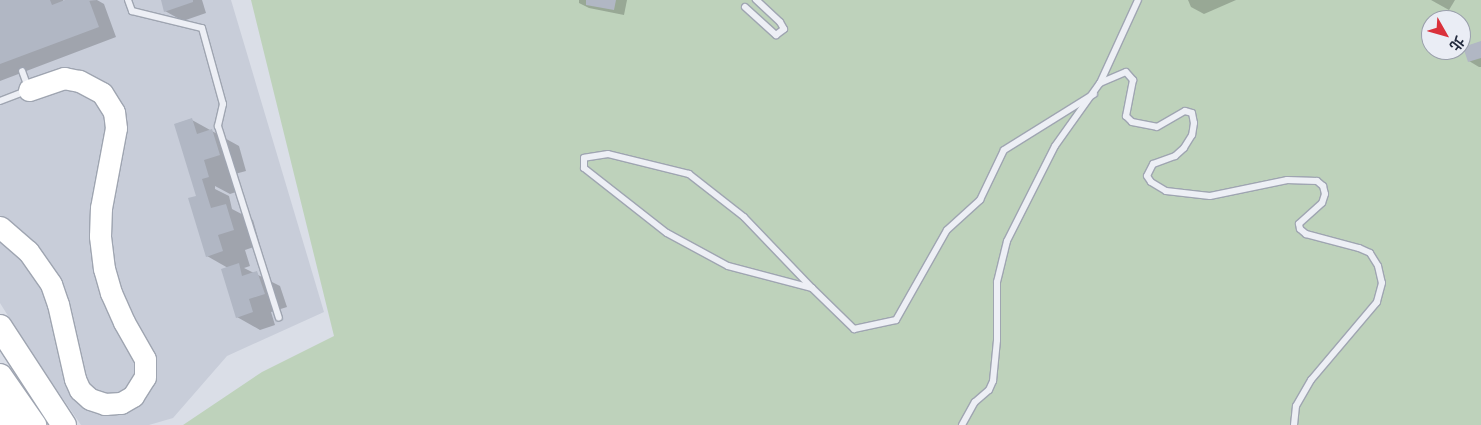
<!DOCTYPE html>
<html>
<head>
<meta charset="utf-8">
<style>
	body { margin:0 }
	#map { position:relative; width:1481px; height:425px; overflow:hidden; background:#dadee7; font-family:"IBM Plex Sans","Noto Sans TC",sans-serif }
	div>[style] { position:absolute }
	.built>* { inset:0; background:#c8cdd9 }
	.green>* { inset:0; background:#bed2bb }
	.shadow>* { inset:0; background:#0003 }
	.building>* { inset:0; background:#b1b7c4 }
	.roads { filter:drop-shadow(1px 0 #9fa5b1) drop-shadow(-1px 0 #9fa5b1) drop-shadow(0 1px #9fa5b1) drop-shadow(0 -1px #9fa5b1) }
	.service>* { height:6px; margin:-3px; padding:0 3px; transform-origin:3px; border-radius:3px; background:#edeff5 }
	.trunk>* { height:21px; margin:-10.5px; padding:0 10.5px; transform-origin:10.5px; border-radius:10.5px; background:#fff }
	.motorway>* { height:24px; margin:-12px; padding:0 12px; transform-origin:12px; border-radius:12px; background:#fff }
	span { translate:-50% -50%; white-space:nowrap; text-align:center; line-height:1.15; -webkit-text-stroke:4.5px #eaedf5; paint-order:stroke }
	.north { position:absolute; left:1421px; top:10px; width:50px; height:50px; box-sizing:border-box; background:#eaedf5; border:1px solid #9a9fac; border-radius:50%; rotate:128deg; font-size:14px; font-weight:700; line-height:20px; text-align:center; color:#232b3e }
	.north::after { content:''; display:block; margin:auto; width:18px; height:22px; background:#da313b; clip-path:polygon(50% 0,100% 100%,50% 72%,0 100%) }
</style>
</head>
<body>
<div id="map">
	<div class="built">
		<i style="clip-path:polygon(0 0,231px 0,324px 312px,227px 356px,173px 418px,149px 425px,81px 425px,28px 348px,0 303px)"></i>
	</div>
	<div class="green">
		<i style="clip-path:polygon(evenodd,251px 0,1481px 0,1481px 425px,183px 425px,262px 372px,334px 336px,251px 0,1431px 20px,1461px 20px,1461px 50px,1431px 50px,1431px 20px)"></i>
	</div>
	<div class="shadow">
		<i style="clip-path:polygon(0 0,63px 0,64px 2px,97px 0,104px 4px,116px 37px,0 81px)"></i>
		<i style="clip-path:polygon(162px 0,202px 0,206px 13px,183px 21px,165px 11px)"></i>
		<i style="clip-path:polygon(579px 0,627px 0,624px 15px,589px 8px,579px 3px)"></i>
		<i style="clip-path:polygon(1188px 0,1236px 0,1204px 14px,1191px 7px)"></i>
		<i style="clip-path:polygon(1431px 0,1455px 0,1449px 10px)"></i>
		<i style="clip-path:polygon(1481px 43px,1481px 67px,1479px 67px,1469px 61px)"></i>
		<i style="clip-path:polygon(192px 120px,239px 146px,246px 171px,231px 175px,236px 192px,230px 194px,215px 186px,215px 189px,229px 196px,232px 209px,253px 220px,260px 245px,245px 250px,250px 266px,244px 268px,280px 286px,287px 307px,271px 312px,275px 325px,260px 330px,237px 317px,228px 268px,207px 256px,198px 197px)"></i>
	</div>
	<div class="building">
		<i style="clip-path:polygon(0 0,50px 0,52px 5px,65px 0,89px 0,99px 27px,0 64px)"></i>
		<i style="clip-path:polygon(161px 0,193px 0,193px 2px,164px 12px)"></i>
		<i style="clip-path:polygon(586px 0,616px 0,614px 10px,586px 5px)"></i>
		<i style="clip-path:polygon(1481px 41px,1481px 58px,1468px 62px,1463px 47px)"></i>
		<i style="clip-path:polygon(192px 118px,197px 134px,212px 129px,220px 155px,204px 160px,209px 177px,202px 179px,211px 208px,226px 204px,234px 230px,218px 235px,223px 251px,206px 257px,188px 198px,196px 196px,174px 124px)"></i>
		<i style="clip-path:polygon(239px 263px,242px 276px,257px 271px,265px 294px,249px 299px,253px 312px,236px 318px,221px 269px)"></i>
	</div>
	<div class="roads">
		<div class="service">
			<i style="left:128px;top:0;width:12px;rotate:70deg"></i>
			<i style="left:132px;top:11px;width:72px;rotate:13.7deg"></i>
			<i style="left:202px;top:28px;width:79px;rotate:74.6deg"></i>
			<i style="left:223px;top:104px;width:23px;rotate:103deg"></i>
			<i style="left:218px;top:126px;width:201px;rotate:72.4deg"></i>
			<i style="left:745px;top:7px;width:42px;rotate:42.1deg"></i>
			<i style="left:776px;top:35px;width:10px;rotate:-37deg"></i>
			<i style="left:784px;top:29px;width:8px;rotate:-120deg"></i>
			<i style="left:780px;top:22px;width:33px;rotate:-137deg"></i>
			<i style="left:1100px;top:83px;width:28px;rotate:-23deg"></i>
			<i style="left:1126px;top:72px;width:11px;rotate:49deg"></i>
			<i style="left:1133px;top:80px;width:37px;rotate:101deg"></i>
			<i style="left:1126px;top:116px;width:8px;rotate:45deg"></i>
			<i style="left:1132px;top:122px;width:25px;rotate:11deg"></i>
			<i style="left:1157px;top:127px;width:32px;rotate:-30deg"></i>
			<i style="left:1185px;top:111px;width:7px;rotate:16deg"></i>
			<i style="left:1192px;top:113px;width:10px;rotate:79deg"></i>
			<i style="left:1194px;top:123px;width:12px;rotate:99deg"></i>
			<i style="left:1192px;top:135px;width:15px;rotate:122deg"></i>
			<i style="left:1184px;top:148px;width:12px;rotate:138deg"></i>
			<i style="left:1175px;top:156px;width:23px;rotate:160deg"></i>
			<i style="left:1153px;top:164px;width:13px;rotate:117deg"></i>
			<i style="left:1147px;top:176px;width:7px;rotate:56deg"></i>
			<i style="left:1151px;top:182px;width:17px;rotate:31deg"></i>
			<i style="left:1166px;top:191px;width:44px;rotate:6.5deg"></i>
			<i style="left:1210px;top:196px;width:79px;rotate:-11.7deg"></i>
			<i style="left:1287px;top:180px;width:30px;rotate:2deg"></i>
			<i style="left:1317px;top:181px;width:8px;rotate:40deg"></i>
			<i style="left:1323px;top:186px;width:8px;rotate:76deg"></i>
			<i style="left:1325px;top:194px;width:9px;rotate:108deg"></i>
			<i style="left:1322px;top:203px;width:31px;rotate:138deg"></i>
			<i style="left:1299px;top:224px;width:5px;rotate:79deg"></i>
			<i style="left:1300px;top:229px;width:8px;rotate:40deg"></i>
			<i style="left:1306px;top:234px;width:55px;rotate:14.8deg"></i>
			<i style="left:1359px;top:248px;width:12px;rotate:24deg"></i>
			<i style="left:1370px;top:253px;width:15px;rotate:58deg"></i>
			<i style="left:1378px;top:266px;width:17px;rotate:77deg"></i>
			<i style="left:1382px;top:283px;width:20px;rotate:105deg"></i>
			<i style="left:1377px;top:302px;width:102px;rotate:130.2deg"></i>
			<i style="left:1311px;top:380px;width:30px;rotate:120deg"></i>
			<i style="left:1296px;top:406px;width:19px;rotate:96deg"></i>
			<i style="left:0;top:101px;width:31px;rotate:-21deg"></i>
			<i style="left:29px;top:90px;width:20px;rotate:-110deg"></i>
			<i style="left:812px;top:288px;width:98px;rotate:-133.8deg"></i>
			<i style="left:744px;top:217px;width:70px;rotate:-142deg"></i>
			<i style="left:689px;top:174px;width:83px;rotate:-166.1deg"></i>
			<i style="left:608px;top:154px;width:24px;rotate:171deg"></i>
			<i style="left:584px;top:158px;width:10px;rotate:90deg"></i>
			<i style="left:584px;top:168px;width:105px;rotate:38.1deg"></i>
			<i style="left:667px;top:233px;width:69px;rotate:28.4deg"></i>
			<i style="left:728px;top:266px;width:87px;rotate:14.7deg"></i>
			<i style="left:812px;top:288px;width:59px;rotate:44.3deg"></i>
			<i style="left:854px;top:329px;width:43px;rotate:-12.1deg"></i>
			<i style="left:896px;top:320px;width:103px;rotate:-60.5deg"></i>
			<i style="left:947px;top:230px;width:45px;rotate:-42.3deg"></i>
			<i style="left:980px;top:200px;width:55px;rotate:-64.4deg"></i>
			<i style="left:1004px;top:150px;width:106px;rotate:-31.9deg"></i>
			<i style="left:962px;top:425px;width:26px;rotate:-61deg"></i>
			<i style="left:975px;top:402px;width:18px;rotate:-41deg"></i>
			<i style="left:989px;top:390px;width:10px;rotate:-66deg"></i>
			<i style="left:993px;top:381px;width:41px;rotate:-84.4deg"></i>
			<i style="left:997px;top:340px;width:58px;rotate:-90deg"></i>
			<i style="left:997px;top:282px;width:42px;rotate:-76.3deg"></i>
			<i style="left:1007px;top:241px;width:106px;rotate:-63.2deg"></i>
			<i style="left:1055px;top:146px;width:77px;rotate:-54.5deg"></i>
			<i style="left:1100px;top:83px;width:91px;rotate:-65.4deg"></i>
		</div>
		<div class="trunk">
			<i style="left:0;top:227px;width:37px;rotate:41deg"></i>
			<i style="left:28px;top:251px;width:40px;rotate:55.1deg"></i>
			<i style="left:51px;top:284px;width:21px;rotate:71deg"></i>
			<i style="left:58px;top:304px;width:77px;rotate:77.2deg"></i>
			<i style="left:75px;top:379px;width:12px;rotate:66deg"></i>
			<i style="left:80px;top:390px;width:13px;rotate:42deg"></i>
			<i style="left:90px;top:399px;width:16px;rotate:18deg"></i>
			<i style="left:105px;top:404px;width:16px;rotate:-4deg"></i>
			<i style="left:121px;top:403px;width:14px;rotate:-30deg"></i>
			<i style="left:133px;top:396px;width:22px;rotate:-58deg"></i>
			<i style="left:145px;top:377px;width:18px;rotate:-90deg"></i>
			<i style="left:145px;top:359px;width:43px;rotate:-119.6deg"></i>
			<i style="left:124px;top:322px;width:32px;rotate:-114deg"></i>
			<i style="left:111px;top:293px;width:25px;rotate:-106deg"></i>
			<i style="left:104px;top:269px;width:33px;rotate:-97deg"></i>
			<i style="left:100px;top:236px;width:28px;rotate:-88deg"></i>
			<i style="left:101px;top:208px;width:81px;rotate:-79.4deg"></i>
			<i style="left:116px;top:128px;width:16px;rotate:-97deg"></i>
			<i style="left:114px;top:112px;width:22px;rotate:-122deg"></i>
			<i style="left:102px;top:93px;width:26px;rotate:-152deg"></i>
			<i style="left:79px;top:81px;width:15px;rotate:-169deg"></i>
			<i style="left:64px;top:78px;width:37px;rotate:161deg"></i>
		</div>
		<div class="motorway">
			<i style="left:0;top:327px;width:117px;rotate:56.9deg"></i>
			<i style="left:0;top:376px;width:60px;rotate:55.2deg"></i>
			<i style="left:0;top:408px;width:21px;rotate:53deg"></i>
		</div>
	</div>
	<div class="north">北</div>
</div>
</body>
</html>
